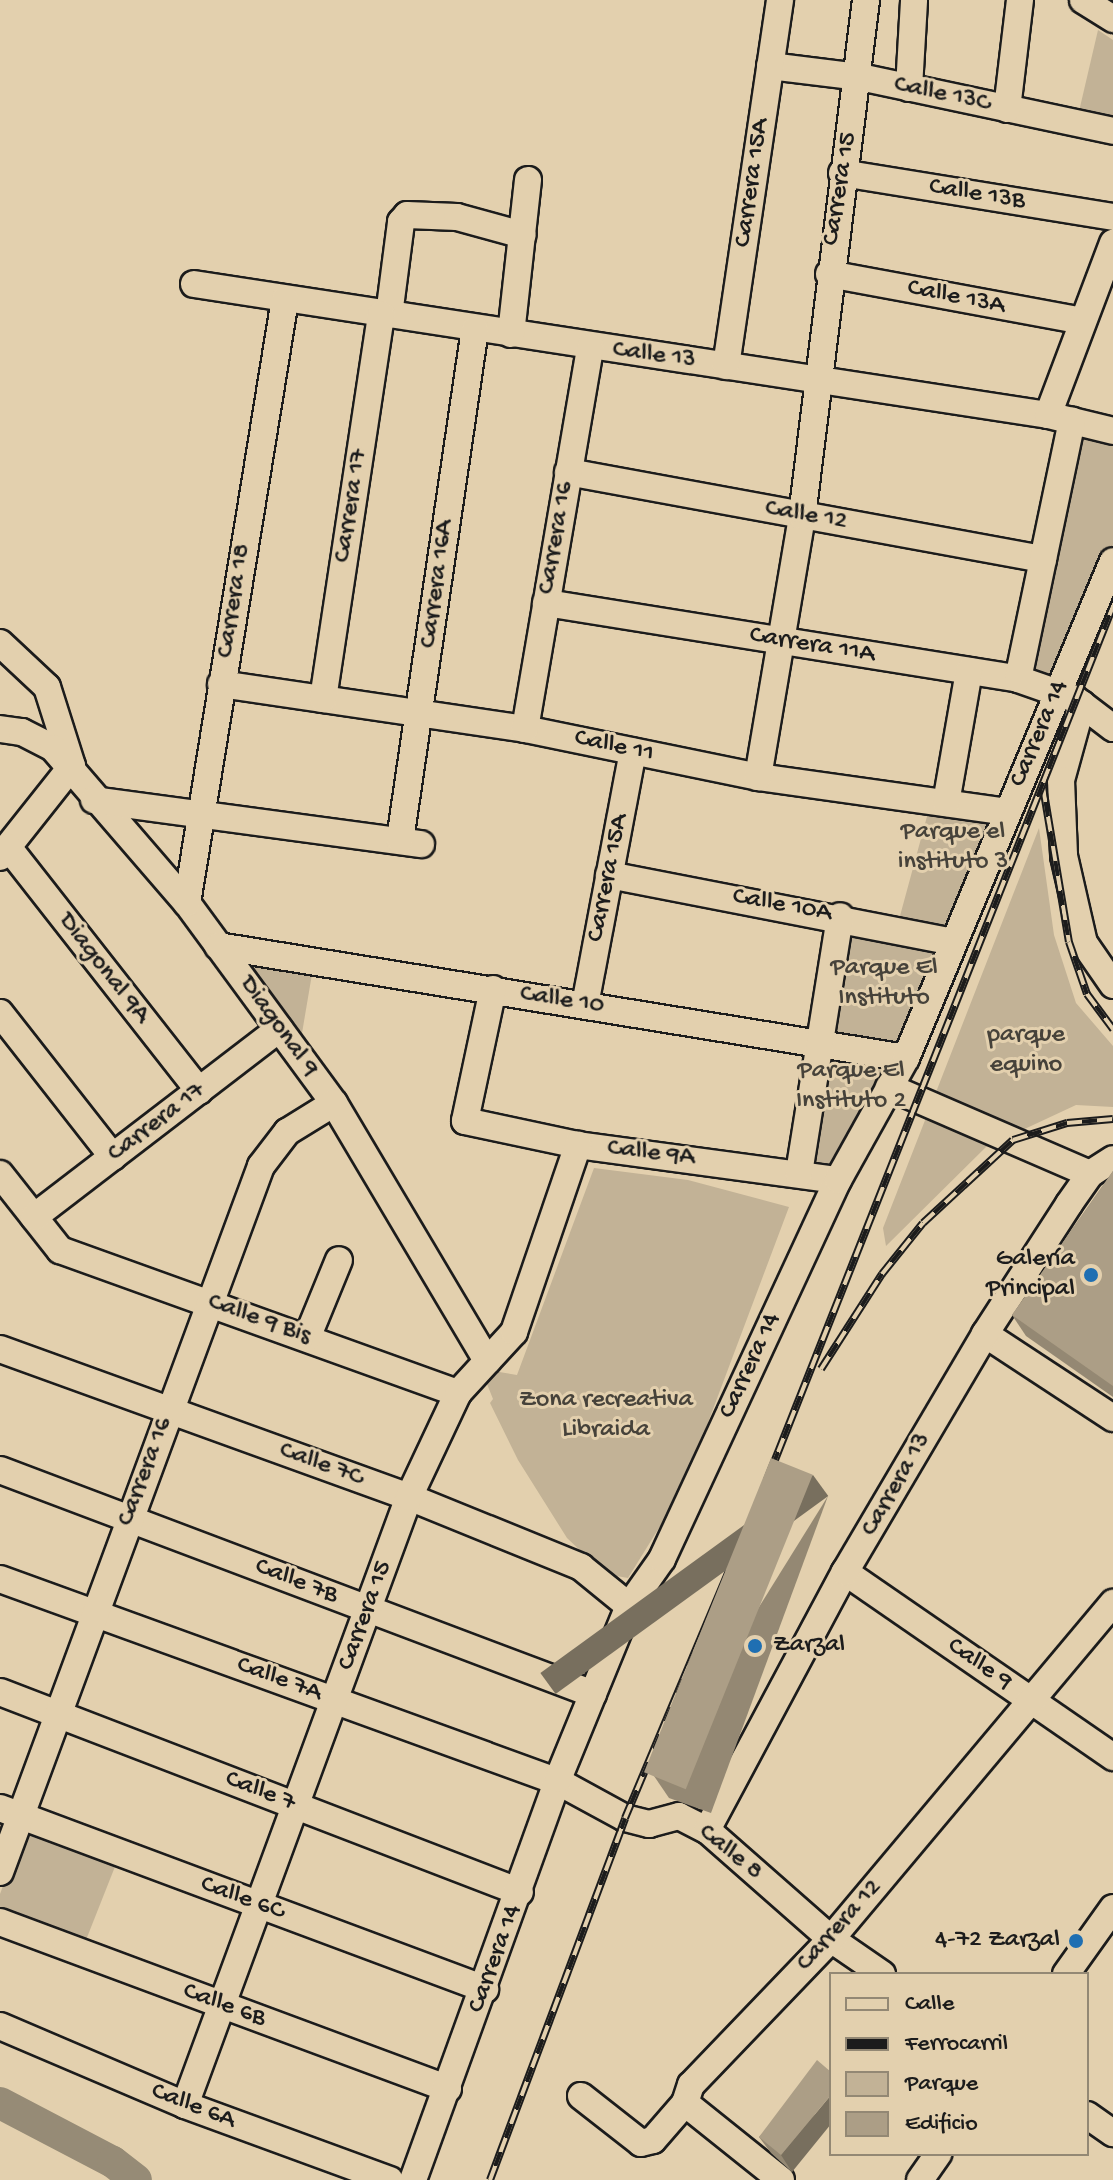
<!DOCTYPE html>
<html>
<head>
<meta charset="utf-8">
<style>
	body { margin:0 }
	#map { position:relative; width:1113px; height:2180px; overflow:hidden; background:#e3d0ae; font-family:"Gochi Hand",sans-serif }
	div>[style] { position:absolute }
	.green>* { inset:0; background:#c2b296 }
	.river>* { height:32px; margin:-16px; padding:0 16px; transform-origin:16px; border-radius:16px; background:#968b76 }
	.roads { filter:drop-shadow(2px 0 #1c1c1c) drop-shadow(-2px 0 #1c1c1c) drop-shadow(0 2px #1c1c1c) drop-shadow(0 -2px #1c1c1c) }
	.minor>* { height:26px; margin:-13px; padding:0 13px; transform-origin:13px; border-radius:13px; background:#e3d0ae }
	.rail>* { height:8px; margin-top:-4px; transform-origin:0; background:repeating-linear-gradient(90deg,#e3d0ae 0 15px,#1c1c1c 0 30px); box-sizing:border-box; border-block:2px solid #1c1c1c }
	.wall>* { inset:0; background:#948873 }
	.shaded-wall>* { inset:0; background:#786f5e; transform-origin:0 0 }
	.building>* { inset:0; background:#ac9e86; transform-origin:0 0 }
	.dots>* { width:22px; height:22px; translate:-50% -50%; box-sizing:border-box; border:4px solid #e3d0ae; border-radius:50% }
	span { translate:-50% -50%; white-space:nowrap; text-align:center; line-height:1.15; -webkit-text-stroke:6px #e3d0ae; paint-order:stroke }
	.street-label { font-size:26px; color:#1c1c1c }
	.park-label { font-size:26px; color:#46423a }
	.poi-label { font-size:26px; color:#1c1c1c }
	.right { translate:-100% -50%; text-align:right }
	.left { translate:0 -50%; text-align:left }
	.legend { position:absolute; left:829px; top:1972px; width:260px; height:184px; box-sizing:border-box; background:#e3d0ae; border:2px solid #938874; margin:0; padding:10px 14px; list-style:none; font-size:24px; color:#1c1c1c }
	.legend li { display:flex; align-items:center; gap:16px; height:40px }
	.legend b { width:40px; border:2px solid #938874 }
</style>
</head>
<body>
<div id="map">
	<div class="green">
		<i style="clip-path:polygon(1098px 30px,1113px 40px,1113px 128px,1077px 120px)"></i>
		<i style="clip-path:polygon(1069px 433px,1113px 442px,1113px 558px,1055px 691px,1021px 682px)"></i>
		<i style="clip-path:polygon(929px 809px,998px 821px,838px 1180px,799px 1173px,843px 921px,897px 927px)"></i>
		<i style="clip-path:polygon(1039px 828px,1054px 935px,1076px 1003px,1113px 1046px,1113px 1107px,1076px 1105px,986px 1147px,886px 1246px,883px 1228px)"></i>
		<i style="clip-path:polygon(246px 961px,312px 974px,301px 1039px)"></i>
		<i style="clip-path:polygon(594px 1168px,688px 1180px,789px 1207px,683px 1489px,628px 1578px,605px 1574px,567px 1538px,518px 1460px,490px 1403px,493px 1399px,481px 1369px,517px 1375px)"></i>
		<i style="clip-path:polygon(28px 1818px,120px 1854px,84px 1945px,0 1918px,0 1894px)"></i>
	</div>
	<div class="river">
		<i style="left:0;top:2103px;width:127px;rotate:27.6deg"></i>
		<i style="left:113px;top:2162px;width:29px;rotate:38deg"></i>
	</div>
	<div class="roads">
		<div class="minor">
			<i style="left:1083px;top:0;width:36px;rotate:32deg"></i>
			<i style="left:770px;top:66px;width:91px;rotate:7deg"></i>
			<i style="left:860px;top:77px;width:259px;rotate:12deg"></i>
			<i style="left:909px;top:88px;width:88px;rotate:-86.7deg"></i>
			<i style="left:1007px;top:109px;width:110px;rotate:-83.2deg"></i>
			<i style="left:842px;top:173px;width:275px;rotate:9.2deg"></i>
			<i style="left:829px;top:274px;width:257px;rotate:10.5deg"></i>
			<i style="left:194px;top:284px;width:864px;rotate:8.72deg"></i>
			<i style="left:1048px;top:415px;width:67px;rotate:13.8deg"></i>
			<i style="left:389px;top:315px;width:94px;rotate:-82.6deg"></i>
			<i style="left:401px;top:222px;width:9px;rotate:-49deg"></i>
			<i style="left:407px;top:215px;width:50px;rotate:2.3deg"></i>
			<i style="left:457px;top:217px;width:68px;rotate:15.3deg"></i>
			<i style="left:511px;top:334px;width:155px;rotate:-83.7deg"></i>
			<i style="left:726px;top:366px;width:370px;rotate:-81.6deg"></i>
			<i style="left:1048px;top:415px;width:184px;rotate:-69.3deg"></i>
			<i style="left:568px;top:472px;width:483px;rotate:10.4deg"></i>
			<i style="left:546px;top:603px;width:478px;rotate:9.1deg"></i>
			<i style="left:1018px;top:679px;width:60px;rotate:19.3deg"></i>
			<i style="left:1075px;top:699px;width:48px;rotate:37.3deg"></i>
			<i style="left:0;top:643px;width:64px;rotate:43.1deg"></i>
			<i style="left:47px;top:687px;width:83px;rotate:72.4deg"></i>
			<i style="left:72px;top:766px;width:116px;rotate:128.4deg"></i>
			<i style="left:1018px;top:679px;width:264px;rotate:-78.2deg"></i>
			<i style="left:221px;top:684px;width:307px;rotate:8.4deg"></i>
			<i style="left:525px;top:729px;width:238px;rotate:11.6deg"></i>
			<i style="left:758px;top:777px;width:251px;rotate:8deg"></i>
			<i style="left:323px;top:699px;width:389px;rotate:-81.4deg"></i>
			<i style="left:1082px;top:704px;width:79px;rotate:105.4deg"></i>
			<i style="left:1061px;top:780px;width:76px;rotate:87.7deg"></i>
			<i style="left:1064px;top:856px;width:89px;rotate:77.1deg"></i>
			<i style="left:1084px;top:943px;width:51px;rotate:55.4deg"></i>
			<i style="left:0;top:729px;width:22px;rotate:8deg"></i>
			<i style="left:22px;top:732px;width:35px;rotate:27deg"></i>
			<i style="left:53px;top:748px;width:205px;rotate:49.2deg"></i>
			<i style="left:187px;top:903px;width:248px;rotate:53.7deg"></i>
			<i style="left:334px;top:1103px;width:300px;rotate:59.3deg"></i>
			<i style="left:525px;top:729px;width:387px;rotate:-80.3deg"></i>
			<i style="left:758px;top:777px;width:265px;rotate:-80.4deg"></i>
			<i style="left:802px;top:516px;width:520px;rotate:-82.93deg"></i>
			<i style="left:94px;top:800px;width:330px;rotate:7.7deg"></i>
			<i style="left:946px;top:803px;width:134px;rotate:-80.1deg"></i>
			<i style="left:400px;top:840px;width:516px;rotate:-81.65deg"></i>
			<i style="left:8px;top:847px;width:310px;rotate:51.9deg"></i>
			<i style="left:609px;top:875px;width:351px;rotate:11deg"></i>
			<i style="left:187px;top:903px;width:612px;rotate:-80.78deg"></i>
			<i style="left:218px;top:946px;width:697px;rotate:9.25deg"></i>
			<i style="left:493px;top:989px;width:135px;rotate:102deg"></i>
			<i style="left:465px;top:1121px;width:116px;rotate:12deg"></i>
			<i style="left:578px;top:1145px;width:262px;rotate:7.7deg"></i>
			<i style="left:585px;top:1005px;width:258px;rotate:-79.3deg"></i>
			<i style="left:0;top:1013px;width:183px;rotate:51.9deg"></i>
			<i style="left:889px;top:1087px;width:219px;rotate:23.4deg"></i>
			<i style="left:799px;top:1173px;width:260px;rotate:-80.9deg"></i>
			<i style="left:0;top:1174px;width:97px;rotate:51.7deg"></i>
			<i style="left:60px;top:1250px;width:423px;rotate:19.8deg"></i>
			<i style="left:34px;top:1217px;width:309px;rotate:-37.5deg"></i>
			<i style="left:985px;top:1334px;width:153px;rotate:33.3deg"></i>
			<i style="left:307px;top:1338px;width:84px;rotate:-67.7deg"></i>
			<i style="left:0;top:1349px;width:435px;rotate:19.9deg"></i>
			<i style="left:409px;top:1497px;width:186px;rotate:22.1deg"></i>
			<i style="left:581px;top:1567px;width:62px;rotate:39.1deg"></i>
			<i style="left:0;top:1470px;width:634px;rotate:20.69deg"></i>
			<i style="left:845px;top:1572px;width:326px;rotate:34.6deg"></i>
			<i style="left:0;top:1579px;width:595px;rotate:19.96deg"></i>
			<i style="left:559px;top:1782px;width:75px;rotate:28.6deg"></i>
			<i style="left:625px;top:1818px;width:25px;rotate:14deg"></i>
			<i style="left:649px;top:1824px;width:31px;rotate:-15deg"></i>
			<i style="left:679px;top:1816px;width:31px;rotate:27deg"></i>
			<i style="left:707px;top:1830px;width:165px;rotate:41.3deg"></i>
			<i style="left:831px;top:1939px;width:62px;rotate:34.5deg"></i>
			<i style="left:0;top:1692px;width:557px;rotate:21.04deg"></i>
			<i style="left:0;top:1808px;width:518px;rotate:20.47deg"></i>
			<i style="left:707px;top:1830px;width:293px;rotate:-61.9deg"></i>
			<i style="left:845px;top:1572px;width:276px;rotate:-59.5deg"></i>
			<i style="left:985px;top:1334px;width:155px;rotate:-57.1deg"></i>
			<i style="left:1069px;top:1204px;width:37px;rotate:-55deg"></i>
			<i style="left:1090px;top:1174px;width:27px;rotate:-33deg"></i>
			<i style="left:0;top:1872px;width:753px;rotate:-69.71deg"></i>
			<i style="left:261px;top:1166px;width:43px;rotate:-52.6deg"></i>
			<i style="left:287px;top:1132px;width:55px;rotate:-31.7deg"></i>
			<i style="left:0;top:1922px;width:478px;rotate:20.4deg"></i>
			<i style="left:1066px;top:1974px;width:81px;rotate:-54.5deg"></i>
			<i style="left:0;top:2026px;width:201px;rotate:23.1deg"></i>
			<i style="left:185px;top:2105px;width:218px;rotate:20.1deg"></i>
			<i style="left:581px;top:2096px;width:76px;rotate:38.1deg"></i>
			<i style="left:641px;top:2143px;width:12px;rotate:-14deg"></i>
			<i style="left:653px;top:2140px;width:49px;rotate:-49.1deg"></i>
			<i style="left:685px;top:2103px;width:19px;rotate:-72deg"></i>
			<i style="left:691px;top:2085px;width:202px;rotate:-46.2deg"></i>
			<i style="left:831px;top:1939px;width:439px;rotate:-50deg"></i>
			<i style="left:685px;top:2103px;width:123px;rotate:38.7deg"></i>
			<i style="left:185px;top:2105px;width:648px;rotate:-69.78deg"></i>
			<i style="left:409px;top:1497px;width:115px;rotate:-64.8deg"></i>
			<i style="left:458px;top:1393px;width:83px;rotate:-47.4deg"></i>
			<i style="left:514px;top:1332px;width:198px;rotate:-71.1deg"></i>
			<i style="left:1087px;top:2115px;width:32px;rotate:35deg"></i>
			<i style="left:413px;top:2180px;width:426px;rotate:-70.1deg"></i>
			<i style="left:558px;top:1779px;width:187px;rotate:-67.7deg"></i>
			<i style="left:629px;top:1606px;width:57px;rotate:-54.9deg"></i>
			<i style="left:662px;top:1559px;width:418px;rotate:-65.1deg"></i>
			<i style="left:838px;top:1180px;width:140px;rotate:-60.9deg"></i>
			<i style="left:906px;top:1058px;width:538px;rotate:-67.39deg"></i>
			<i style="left:920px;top:2180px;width:32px;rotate:-55deg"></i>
		</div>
	</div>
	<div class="rail">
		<i style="left:1043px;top:787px;width:157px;rotate:80.5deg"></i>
		<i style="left:1069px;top:942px;width:55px;rotate:70.9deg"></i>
		<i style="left:1087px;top:994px;width:44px;rotate:53.4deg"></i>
		<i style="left:821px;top:1369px;width:113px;rotate:-57.3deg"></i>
		<i style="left:882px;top:1274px;width:65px;rotate:-51.2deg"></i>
		<i style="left:923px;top:1223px;width:122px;rotate:-42.7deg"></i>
		<i style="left:1013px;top:1140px;width:57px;rotate:-17.5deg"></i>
		<i style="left:1067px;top:1123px;width:46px;rotate:-5deg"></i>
		<i style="left:767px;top:1480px;width:940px;rotate:-68.4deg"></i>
		<i style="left:490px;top:2180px;width:386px;rotate:-69.5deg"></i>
		<i style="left:625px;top:1818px;width:303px;rotate:-67.2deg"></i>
	</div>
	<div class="wall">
		<i style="clip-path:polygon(1113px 1171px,1113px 1397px,1026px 1336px,1012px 1315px)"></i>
		<i style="clip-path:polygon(828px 1496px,711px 1813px,669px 1798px,654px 1776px)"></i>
		<i style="clip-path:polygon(831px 2072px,792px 2172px,771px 2153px,759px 2137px)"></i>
	</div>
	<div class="shaded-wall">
		<i style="left:813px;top:1475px;width:26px;height:337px;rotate:54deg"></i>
		<i style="clip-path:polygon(831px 2095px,831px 2124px,792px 2172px,781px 2155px)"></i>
	</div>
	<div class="building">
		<i style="clip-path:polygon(1113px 1171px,1113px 1386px,1012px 1315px)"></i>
		<i style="left:771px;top:1458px;width:45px;height:339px;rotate:22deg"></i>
		<i style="clip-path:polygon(817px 2060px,831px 2072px,831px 2095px,781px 2155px,759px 2137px)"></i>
	</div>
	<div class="dots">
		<i style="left:1091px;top:1275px;background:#1f6fb2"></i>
		<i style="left:755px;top:1646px;background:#1f6fb2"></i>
		<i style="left:1076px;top:1941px;background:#1f6fb2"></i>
	</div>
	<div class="street-label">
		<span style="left:942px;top:95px;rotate:12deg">Calle 13C</span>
		<span style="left:753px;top:183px;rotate:-82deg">Carrera 15A</span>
		<span style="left:841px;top:189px;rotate:-81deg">Carrera 15</span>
		<span style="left:977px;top:195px;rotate:9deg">Calle 13B</span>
		<span style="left:956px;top:298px;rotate:11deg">Calle 13A</span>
		<span style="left:654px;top:356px;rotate:8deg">Calle 13</span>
		<span style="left:352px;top:506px;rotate:-81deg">Carrera 17</span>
		<span style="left:806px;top:516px;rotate:10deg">Calle 12</span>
		<span style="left:557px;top:538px;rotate:-80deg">Carrera 16</span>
		<span style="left:438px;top:584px;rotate:-82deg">Carrera 16A</span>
		<span style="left:235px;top:601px;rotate:-81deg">Carrera 18</span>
		<span style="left:812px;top:646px;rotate:9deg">Carrera 11A</span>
		<span style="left:1040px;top:734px;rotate:-67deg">Carrera 14</span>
		<span style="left:614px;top:747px;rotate:12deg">Calle 11</span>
		<span style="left:609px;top:878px;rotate:-79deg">Carrera 15A</span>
		<span style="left:782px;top:906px;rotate:10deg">Calle 10A</span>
		<span style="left:103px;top:969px;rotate:52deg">Diagonal 9A</span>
		<span style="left:562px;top:1001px;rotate:9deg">Calle 10</span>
		<span style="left:278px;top:1027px;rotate:54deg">Diagonal 9</span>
		<span style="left:157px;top:1123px;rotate:-37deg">Carrera 17</span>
		<span style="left:651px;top:1154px;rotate:7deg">Calle 9A</span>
		<span style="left:259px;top:1320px;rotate:20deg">Calle 9 Bis</span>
		<span style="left:751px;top:1366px;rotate:-65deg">Carrera 14</span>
		<span style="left:321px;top:1465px;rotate:20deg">Calle 7C</span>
		<span style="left:146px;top:1472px;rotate:-69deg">Carrera 16</span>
		<span style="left:897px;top:1485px;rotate:-60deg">Carrera 13</span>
		<span style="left:296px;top:1582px;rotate:21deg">Calle 7B</span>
		<span style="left:366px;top:1616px;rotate:-70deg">Carrera 15</span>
		<span style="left:979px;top:1665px;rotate:35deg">Calle 9</span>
		<span style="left:279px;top:1680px;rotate:20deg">Calle 7A</span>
		<span style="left:260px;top:1792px;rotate:21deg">Calle 7</span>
		<span style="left:730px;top:1853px;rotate:39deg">Calle 8</span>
		<span style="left:242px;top:1899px;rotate:20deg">Calle 6C</span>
		<span style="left:840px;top:1926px;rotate:-48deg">Carrera 12</span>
		<span style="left:496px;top:1959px;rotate:-70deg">Carrera 14</span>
		<span style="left:224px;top:2006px;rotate:20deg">Calle 6B</span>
		<span style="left:193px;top:2107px;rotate:21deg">Calle 6A</span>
	</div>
	<div class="park-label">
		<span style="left:953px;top:848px">Parque el<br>instituto 3</span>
		<span style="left:884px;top:984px">Parque El<br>Instituto</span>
		<span style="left:1026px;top:1051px">parque<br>equino</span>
		<span style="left:851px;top:1087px">Parque El<br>Instituto 2</span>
		<span style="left:606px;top:1416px">Zona recreativa<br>Libraida</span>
	</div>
	<div class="poi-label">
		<span class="right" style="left:1075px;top:1275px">Galería<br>Principal</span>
		<span class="left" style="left:773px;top:1646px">Zarzal</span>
		<span class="right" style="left:1060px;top:1941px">4-72 Zarzal</span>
	</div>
	<ul class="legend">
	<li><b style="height:10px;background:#e3d0ae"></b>Calle</li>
	<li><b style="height:10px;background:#1c1c1c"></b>Ferrocarril</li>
	<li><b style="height:22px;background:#c2b296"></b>Parque</li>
	<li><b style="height:22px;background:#ac9e86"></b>Edificio</li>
	</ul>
</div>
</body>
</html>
